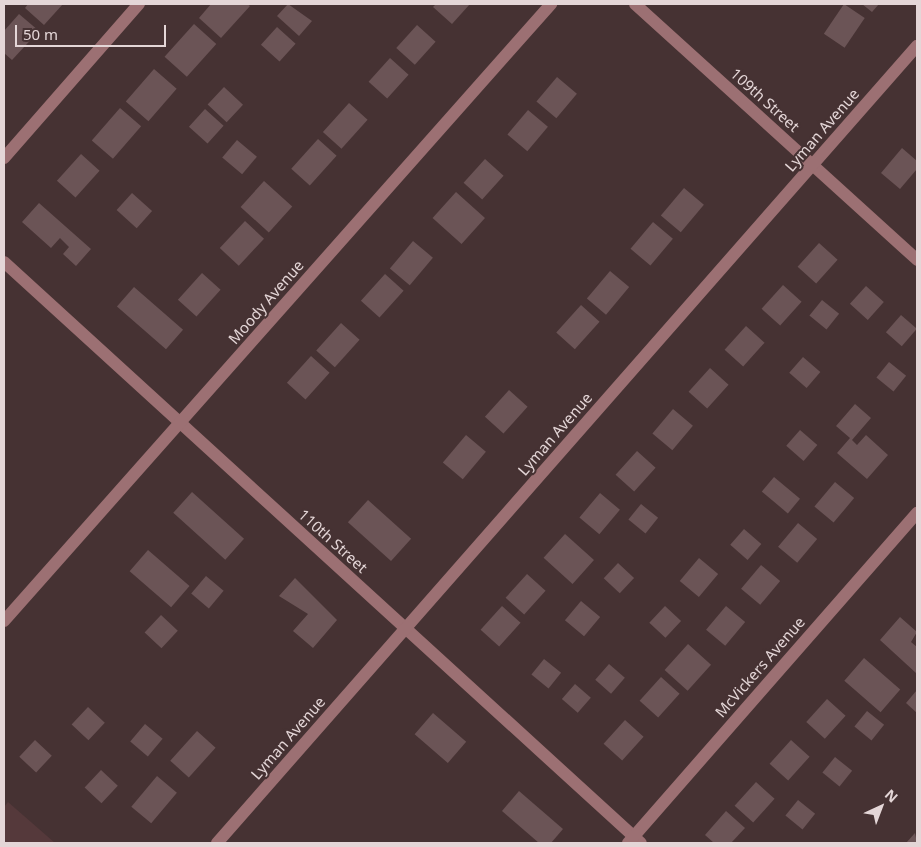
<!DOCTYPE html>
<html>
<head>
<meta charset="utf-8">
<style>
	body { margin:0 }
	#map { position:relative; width:921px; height:847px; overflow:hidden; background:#463233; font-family:"Noto Sans",sans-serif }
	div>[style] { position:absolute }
	.built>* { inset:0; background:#55393b }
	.building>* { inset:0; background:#6b5456; transform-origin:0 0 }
	.minor>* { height:12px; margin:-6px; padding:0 6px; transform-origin:6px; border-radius:6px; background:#9c7073 }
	span { translate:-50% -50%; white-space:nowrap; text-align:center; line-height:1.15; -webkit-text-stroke:4px #463233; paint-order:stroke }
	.street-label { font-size:15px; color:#e4d6d7 }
	.frame { position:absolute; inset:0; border:5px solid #e4d6d7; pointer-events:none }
	.north { position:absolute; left:856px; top:782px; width:50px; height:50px; -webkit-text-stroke:4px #463233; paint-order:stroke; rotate:43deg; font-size:14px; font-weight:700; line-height:20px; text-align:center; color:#e4d6d7 }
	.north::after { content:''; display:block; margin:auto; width:18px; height:22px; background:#e4d6d7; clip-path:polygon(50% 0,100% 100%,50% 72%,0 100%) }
	.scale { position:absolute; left:15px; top:25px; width:151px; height:22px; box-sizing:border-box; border:2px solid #e4d6d7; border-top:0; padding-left:6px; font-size:15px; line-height:18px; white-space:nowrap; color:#e4d6d7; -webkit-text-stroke:4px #463233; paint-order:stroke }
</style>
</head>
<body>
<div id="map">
	<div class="built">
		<i style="clip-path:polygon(8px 802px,55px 843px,4px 843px,4px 807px)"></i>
	</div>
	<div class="building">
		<i style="clip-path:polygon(28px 4px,63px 4px,44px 25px,25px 8px)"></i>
		<i style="clip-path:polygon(211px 4px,247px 4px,250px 6px,221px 38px,199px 18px)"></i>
		<i style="clip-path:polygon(288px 4px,312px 21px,299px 36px,277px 16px)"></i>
		<i style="clip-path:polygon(436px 4px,470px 4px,452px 24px,433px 7px)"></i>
		<i style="left:844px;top:4px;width:25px;height:36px;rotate:34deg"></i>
		<i style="clip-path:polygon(862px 4px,879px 4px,872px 12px)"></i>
		<i style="clip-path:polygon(19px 14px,39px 31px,12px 60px,4px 53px,4px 31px)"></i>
		<i style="left:194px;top:24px;width:30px;height:44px;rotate:42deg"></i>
		<i style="left:417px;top:25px;width:25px;height:31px;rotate:42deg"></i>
		<i style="left:277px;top:27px;width:25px;height:24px;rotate:42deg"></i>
		<i style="left:390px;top:58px;width:25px;height:32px;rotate:42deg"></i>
		<i style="left:154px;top:69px;width:30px;height:43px;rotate:41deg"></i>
		<i style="left:557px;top:77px;width:26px;height:32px;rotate:40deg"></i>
		<i style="left:224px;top:87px;width:26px;height:24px;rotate:43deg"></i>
		<i style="left:349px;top:103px;width:25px;height:39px;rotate:42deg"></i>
		<i style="left:120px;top:108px;width:28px;height:43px;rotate:41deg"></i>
		<i style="left:205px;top:109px;width:25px;height:24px;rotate:42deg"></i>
		<i style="left:528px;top:110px;width:26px;height:32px;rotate:40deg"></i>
		<i style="left:318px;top:139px;width:25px;height:40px;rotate:42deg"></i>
		<i style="left:237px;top:140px;width:26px;height:23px;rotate:40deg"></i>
		<i style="clip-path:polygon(902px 148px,917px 161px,917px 169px,900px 189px,881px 173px)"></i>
		<i style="left:81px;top:154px;width:25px;height:36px;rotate:42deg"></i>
		<i style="left:485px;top:159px;width:25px;height:32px;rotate:42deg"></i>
		<i style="left:264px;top:181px;width:38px;height:35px;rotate:42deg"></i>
		<i style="left:684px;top:188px;width:26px;height:36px;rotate:40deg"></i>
		<i style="left:456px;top:192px;width:39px;height:35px;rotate:42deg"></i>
		<i style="left:132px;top:193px;width:27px;height:23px;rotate:42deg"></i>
		<i style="clip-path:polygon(39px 203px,91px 249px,76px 266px,63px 254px,69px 247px,60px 238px,51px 248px,22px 222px)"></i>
		<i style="left:245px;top:221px;width:26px;height:37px;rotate:43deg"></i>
		<i style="left:653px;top:222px;width:26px;height:35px;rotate:40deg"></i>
		<i style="left:413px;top:241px;width:26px;height:36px;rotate:40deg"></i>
		<i style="left:819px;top:243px;width:25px;height:32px;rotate:42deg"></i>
		<i style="left:610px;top:271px;width:25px;height:36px;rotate:40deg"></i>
		<i style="left:202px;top:273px;width:25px;height:36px;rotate:42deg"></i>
		<i style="left:385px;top:274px;width:25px;height:36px;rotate:42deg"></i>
		<i style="left:783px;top:285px;width:25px;height:32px;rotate:42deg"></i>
		<i style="left:866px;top:286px;width:24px;height:24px;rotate:42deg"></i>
		<i style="left:134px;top:287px;width:65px;height:26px;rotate:41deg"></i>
		<i style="left:822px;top:300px;width:22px;height:20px;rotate:39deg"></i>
		<i style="left:581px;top:305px;width:25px;height:37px;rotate:42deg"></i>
		<i style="left:901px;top:315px;width:21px;height:23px;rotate:41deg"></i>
		<i style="left:341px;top:323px;width:25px;height:37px;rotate:42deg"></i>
		<i style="left:746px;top:326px;width:25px;height:32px;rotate:42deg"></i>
		<i style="left:311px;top:356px;width:25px;height:36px;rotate:42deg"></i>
		<i style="left:803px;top:357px;width:23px;height:21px;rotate:41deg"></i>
		<i style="left:889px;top:362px;width:22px;height:20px;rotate:39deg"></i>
		<i style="left:710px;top:368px;width:25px;height:32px;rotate:42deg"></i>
		<i style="left:509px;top:390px;width:25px;height:36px;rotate:42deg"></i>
		<i style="clip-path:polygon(855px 404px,871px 418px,852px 440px,857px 445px,866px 435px,888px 455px,867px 479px,837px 453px,850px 438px,836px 426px)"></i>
		<i style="left:673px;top:409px;width:26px;height:32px;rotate:40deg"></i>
		<i style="left:800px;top:430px;width:23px;height:21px;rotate:41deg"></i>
		<i style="left:466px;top:435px;width:26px;height:36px;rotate:40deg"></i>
		<i style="left:637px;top:451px;width:25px;height:32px;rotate:42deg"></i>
		<i style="left:774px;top:477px;width:34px;height:19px;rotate:40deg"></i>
		<i style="left:835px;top:482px;width:25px;height:32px;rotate:40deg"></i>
		<i style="left:192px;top:492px;width:70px;height:28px;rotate:42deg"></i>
		<i style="left:600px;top:493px;width:26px;height:32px;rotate:40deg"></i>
		<i style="left:368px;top:500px;width:58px;height:30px;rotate:42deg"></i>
		<i style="left:641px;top:504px;width:22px;height:20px;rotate:39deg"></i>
		<i style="left:798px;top:523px;width:25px;height:31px;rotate:40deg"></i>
		<i style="left:744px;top:529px;width:23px;height:21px;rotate:41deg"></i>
		<i style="left:565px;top:534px;width:39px;height:32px;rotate:42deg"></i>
		<i style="left:148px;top:550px;width:55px;height:28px;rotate:41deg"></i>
		<i style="left:699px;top:558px;width:25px;height:30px;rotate:40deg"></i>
		<i style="left:618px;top:563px;width:22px;height:21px;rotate:43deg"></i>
		<i style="left:761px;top:565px;width:25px;height:31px;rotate:40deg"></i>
		<i style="left:527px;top:574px;width:25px;height:32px;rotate:42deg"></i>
		<i style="left:206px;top:576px;width:23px;height:23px;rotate:40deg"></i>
		<i style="clip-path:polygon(295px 578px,337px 620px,313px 648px,293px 631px,308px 614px,279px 596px)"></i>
		<i style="left:581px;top:601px;width:25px;height:25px;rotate:40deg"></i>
		<i style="left:502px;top:606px;width:25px;height:32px;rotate:42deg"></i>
		<i style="left:665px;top:606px;width:22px;height:23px;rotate:43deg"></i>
		<i style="left:726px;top:606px;width:25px;height:31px;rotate:40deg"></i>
		<i style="left:161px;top:615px;width:23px;height:24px;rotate:43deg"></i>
		<i style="clip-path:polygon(900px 617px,917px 632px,911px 642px,917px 647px,916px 673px,880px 640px)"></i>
		<i style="left:688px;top:644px;width:31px;height:35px;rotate:42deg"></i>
		<i style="left:864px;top:658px;width:48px;height:30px;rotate:41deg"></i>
		<i style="left:544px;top:659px;width:22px;height:20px;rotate:39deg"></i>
		<i style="left:609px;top:664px;width:21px;height:21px;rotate:41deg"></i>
		<i style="left:661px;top:677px;width:25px;height:32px;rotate:42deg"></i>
		<i style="left:575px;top:684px;width:21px;height:20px;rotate:41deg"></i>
		<i style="clip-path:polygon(917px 690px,917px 713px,906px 703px)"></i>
		<i style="left:827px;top:699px;width:25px;height:31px;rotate:42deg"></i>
		<i style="left:88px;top:707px;width:23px;height:24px;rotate:43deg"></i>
		<i style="left:867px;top:711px;width:22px;height:20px;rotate:39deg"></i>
		<i style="left:433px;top:713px;width:44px;height:28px;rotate:41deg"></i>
		<i style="left:625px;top:720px;width:25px;height:32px;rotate:42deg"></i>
		<i style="left:145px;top:724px;width:23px;height:23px;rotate:40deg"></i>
		<i style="left:197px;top:731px;width:25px;height:40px;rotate:42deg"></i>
		<i style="left:35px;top:740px;width:23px;height:23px;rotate:43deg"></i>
		<i style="left:791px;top:740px;width:25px;height:32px;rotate:42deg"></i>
		<i style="left:835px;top:757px;width:22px;height:20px;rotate:39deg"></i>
		<i style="left:101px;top:770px;width:23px;height:24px;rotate:43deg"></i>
		<i style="left:157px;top:776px;width:26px;height:40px;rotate:40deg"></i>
		<i style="left:756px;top:782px;width:25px;height:32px;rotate:42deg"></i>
		<i style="clip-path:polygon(519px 791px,563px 829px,551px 843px,539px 843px,502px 811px)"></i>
		<i style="left:798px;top:800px;width:22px;height:20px;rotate:39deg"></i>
		<i style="clip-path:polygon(726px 811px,745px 828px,731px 843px,714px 843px,705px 835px)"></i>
		<i style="clip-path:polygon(915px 833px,917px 843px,906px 843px)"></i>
	</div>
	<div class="minor">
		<i style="left:635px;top:4px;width:381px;rotate:42.2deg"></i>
		<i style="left:4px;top:158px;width:205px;rotate:-48.8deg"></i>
		<i style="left:4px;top:262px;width:862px;rotate:42.37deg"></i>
		<i style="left:4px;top:621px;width:825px;rotate:-48.44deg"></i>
		<i style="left:217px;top:843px;width:1061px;rotate:-48.71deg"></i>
		<i style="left:628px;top:843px;width:439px;rotate:-48.8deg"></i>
	</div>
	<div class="street-label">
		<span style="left:765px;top:100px;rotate:42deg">109th Street</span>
		<span style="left:822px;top:130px;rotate:-49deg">Lyman Avenue</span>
		<span style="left:266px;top:302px;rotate:-49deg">Moody Avenue</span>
		<span style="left:555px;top:434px;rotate:-49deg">Lyman Avenue</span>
		<span style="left:333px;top:541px;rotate:42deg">110th Street</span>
		<span style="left:760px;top:667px;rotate:-49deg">McVickers Avenue</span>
		<span style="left:288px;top:738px;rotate:-49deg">Lyman Avenue</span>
	</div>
	<div class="frame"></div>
	<div class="north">N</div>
	<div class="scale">50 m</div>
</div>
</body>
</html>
